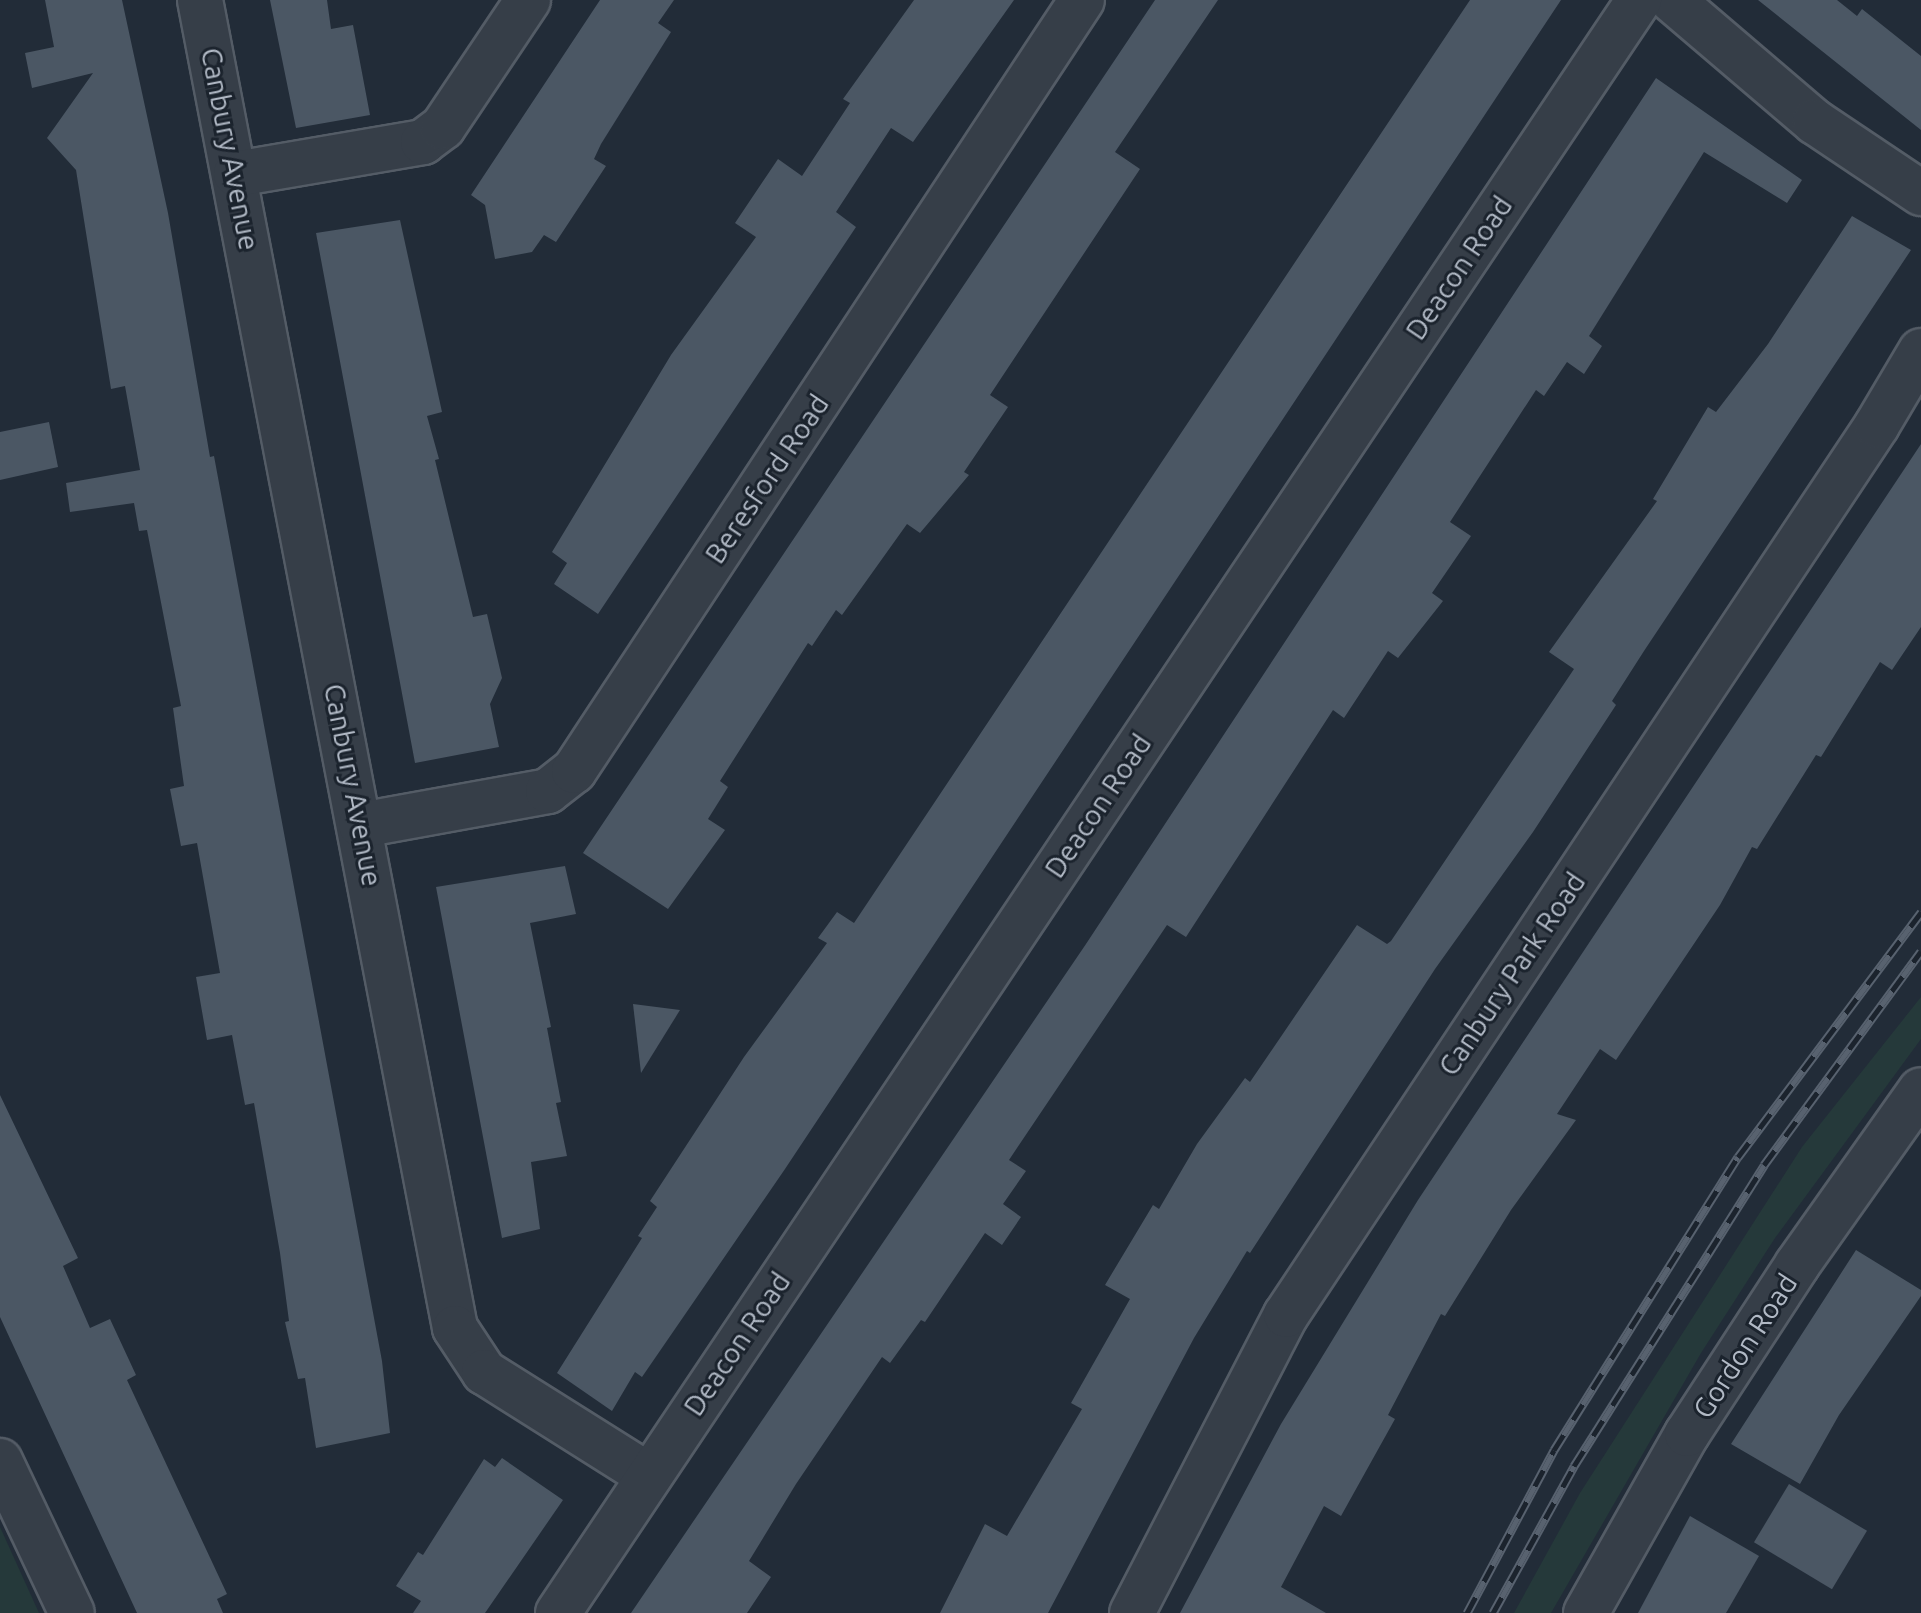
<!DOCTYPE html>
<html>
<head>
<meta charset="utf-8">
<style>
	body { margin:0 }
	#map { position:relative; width:1921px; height:1613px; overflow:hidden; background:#222c38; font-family:Ubuntu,sans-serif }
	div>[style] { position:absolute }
	.green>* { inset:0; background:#25393a }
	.building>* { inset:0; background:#4b5764; transform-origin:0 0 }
	.roads { filter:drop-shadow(2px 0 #545c66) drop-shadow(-2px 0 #545c66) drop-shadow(0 2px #545c66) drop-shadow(0 -2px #545c66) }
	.street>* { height:44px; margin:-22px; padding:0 22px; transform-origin:22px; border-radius:22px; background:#363e48 }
	.rail>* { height:9px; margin-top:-4.5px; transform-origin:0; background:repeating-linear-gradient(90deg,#1b232d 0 18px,#58626f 0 36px); box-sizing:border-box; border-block:2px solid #58626f }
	span { translate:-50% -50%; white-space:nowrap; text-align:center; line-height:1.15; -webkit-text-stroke:6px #1b232d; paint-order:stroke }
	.street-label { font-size:28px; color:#b1b9c5 }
</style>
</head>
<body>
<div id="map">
	<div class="green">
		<i style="clip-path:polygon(1921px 997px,1921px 1039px,1775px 1238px,1701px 1353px,1551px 1613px,1514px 1613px,1580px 1493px,1802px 1147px)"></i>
		<i style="clip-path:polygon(0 1527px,39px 1613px,0 1613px)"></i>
	</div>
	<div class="building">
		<i style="clip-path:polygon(45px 0,122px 0,168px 213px,210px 457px,214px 456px,382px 1361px,390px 1433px,316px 1448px,305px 1378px,298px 1379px,285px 1322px,289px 1321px,280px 1253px,254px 1103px,245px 1105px,232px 1035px,207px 1040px,196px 977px,220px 973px,197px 843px,181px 846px,170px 789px,184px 786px,173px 708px,181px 706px,147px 530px,139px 531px,134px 503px,70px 512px,66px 483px,140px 470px,125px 386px,111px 389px,76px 170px,47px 138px,93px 73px,32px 88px,25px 53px,54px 47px)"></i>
		<i style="clip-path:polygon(270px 0,327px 0,331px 29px,353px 25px,370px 115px,296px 128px)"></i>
		<i style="clip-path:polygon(600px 0,674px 0,658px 23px,671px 32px,601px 144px,594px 159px,606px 166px,556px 242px,544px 235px,532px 252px,495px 259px,485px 205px,471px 195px)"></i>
		<i style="clip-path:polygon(914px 0,1014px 0,913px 142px,891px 128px,836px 212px,856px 227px,598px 614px,554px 584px,567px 563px,552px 552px,671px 355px,756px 237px,735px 223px,778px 159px,802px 176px,850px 103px,843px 99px)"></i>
		<i style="clip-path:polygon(1155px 0,1218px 0,1115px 152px,1140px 169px,990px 395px,1008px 407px,964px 472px,969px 475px,920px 533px,907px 524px,842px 615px,836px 610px,812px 646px,808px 643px,720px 781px,728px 787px,708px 819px,725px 830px,668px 909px,583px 853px)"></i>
		<i style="clip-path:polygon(1470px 0,1561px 0,785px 1169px,642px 1377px,635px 1372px,612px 1411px,557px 1373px,642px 1238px,638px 1236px,657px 1207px,650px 1201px,744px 1057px,827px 943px,818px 938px,837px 912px,854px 923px)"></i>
		<i style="clip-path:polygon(1758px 0,1837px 0,1857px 16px,1862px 9px,1921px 56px,1921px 130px)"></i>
		<i style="clip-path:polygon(1656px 78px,1802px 180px,1787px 203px,1704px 152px,1589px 336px,1602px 346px,1584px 374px,1567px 362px,1544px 396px,1536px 390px,1450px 522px,1471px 536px,1432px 593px,1443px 601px,1398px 658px,1388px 651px,1344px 718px,1333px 710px,1186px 937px,1167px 925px,1009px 1160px,1026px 1171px,1003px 1204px,1021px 1217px,1002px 1245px,985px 1233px,925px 1322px,921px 1320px,890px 1363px,882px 1357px,796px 1484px,749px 1561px,771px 1577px,747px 1613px,631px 1613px,1086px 944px)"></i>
		<i style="clip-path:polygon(1852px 216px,1911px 250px,1644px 651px,1612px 701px,1616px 705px,1533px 832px,1435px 969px,1250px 1253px,1247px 1251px,1194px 1338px,1048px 1613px,940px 1613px,985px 1524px,1007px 1536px,1082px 1409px,1071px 1403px,1130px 1299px,1105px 1285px,1153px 1205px,1159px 1209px,1197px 1144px,1245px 1078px,1250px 1082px,1357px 925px,1387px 944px,1391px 941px,1574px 669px,1549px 652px,1657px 501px,1653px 499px,1708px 407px,1716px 412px,1768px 344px)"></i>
		<i style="clip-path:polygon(400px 220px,442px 412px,427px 416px,439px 459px,435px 460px,473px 617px,487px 614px,502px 678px,490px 704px,499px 747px,415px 763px,316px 233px)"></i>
		<i style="clip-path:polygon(49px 422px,58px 467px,0 480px,0 432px)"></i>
		<i style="clip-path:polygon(1921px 444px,1921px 627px,1892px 670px,1880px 662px,1821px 757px,1816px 755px,1757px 849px,1752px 847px,1720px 905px,1616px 1060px,1600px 1049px,1557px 1114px,1576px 1120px,1511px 1210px,1445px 1316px,1441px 1314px,1388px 1415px,1395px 1419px,1341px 1516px,1324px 1506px,1281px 1587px,1326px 1613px,1180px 1613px,1281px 1424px,1418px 1200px)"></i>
		<i style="clip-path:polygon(565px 866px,576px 914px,530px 923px,551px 1027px,547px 1028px,561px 1102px,556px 1103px,567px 1156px,531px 1162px,540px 1229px,502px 1238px,436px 887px)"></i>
		<i style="clip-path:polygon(633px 1004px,680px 1010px,641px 1073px)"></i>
		<i style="clip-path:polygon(0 1095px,78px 1258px,63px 1266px,90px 1328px,110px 1319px,136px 1375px,127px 1380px,227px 1594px,217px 1599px,223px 1613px,137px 1613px,0 1317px)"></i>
		<i style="clip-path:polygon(1856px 1250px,1921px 1290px,1921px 1296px,1839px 1415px,1800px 1484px,1731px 1444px)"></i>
		<i style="clip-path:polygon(502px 1458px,563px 1500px,485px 1613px,413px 1613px,421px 1601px,396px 1586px,418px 1552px,423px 1555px,484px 1459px,495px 1467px)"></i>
		<i style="left:1789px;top:1484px;width:91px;height:68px;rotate:31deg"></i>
		<i style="clip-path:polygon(1690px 1516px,1759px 1556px,1726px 1613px,1638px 1613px)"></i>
	</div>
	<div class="roads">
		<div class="street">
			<i style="left:200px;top:0;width:1352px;rotate:79.13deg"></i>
			<i style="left:455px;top:1328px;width:53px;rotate:56.6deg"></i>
			<i style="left:484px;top:1372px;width:195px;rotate:32.2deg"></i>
			<i style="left:1672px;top:0;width:188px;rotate:40.5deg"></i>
			<i style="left:1815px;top:122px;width:128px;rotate:33.8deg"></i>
			<i style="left:236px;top:174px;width:190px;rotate:-9.7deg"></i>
			<i style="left:423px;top:142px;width:25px;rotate:-37deg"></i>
			<i style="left:443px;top:127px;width:153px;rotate:-56.2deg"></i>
			<i style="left:361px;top:825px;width:190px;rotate:-10.3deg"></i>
			<i style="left:548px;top:791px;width:33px;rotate:-38deg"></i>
			<i style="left:574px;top:771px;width:923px;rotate:-56.62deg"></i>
			<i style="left:0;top:1461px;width:168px;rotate:64.7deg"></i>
			<i style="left:558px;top:1613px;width:1942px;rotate:-56.17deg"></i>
			<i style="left:1132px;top:1613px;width:335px;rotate:-62.7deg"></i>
			<i style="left:1286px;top:1315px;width:1068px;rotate:-56.41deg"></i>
			<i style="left:1877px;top:425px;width:86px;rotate:-59.3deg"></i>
			<i style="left:1586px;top:1613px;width:206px;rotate:-60.6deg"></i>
			<i style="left:1687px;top:1434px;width:202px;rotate:-56.9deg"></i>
			<i style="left:1797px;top:1265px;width:214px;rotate:-54.7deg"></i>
		</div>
	</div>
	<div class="rail">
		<i style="left:1467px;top:1613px;width:185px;rotate:-61.9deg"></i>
		<i style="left:1554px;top:1450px;width:346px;rotate:-57.9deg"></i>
		<i style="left:1738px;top:1157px;width:306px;rotate:-53.2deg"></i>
		<i style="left:1493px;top:1613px;width:168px;rotate:-61.1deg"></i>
		<i style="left:1574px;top:1466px;width:356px;rotate:-57.7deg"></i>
		<i style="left:1764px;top:1165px;width:265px;rotate:-53.7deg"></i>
	</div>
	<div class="street-label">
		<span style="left:230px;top:149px;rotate:79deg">Canbury Avenue</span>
		<span style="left:1459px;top:268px;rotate:-56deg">Deacon Road</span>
		<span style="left:767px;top:479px;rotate:-56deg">Beresford Road</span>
		<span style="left:353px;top:785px;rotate:79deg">Canbury Avenue</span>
		<span style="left:1098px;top:806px;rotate:-56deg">Deacon Road</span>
		<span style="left:1512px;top:974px;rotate:-56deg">Canbury Park Road</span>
		<span style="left:737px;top:1344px;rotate:-56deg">Deacon Road</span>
		<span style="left:1745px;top:1346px;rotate:-57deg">Gordon Road</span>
	</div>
</div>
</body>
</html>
